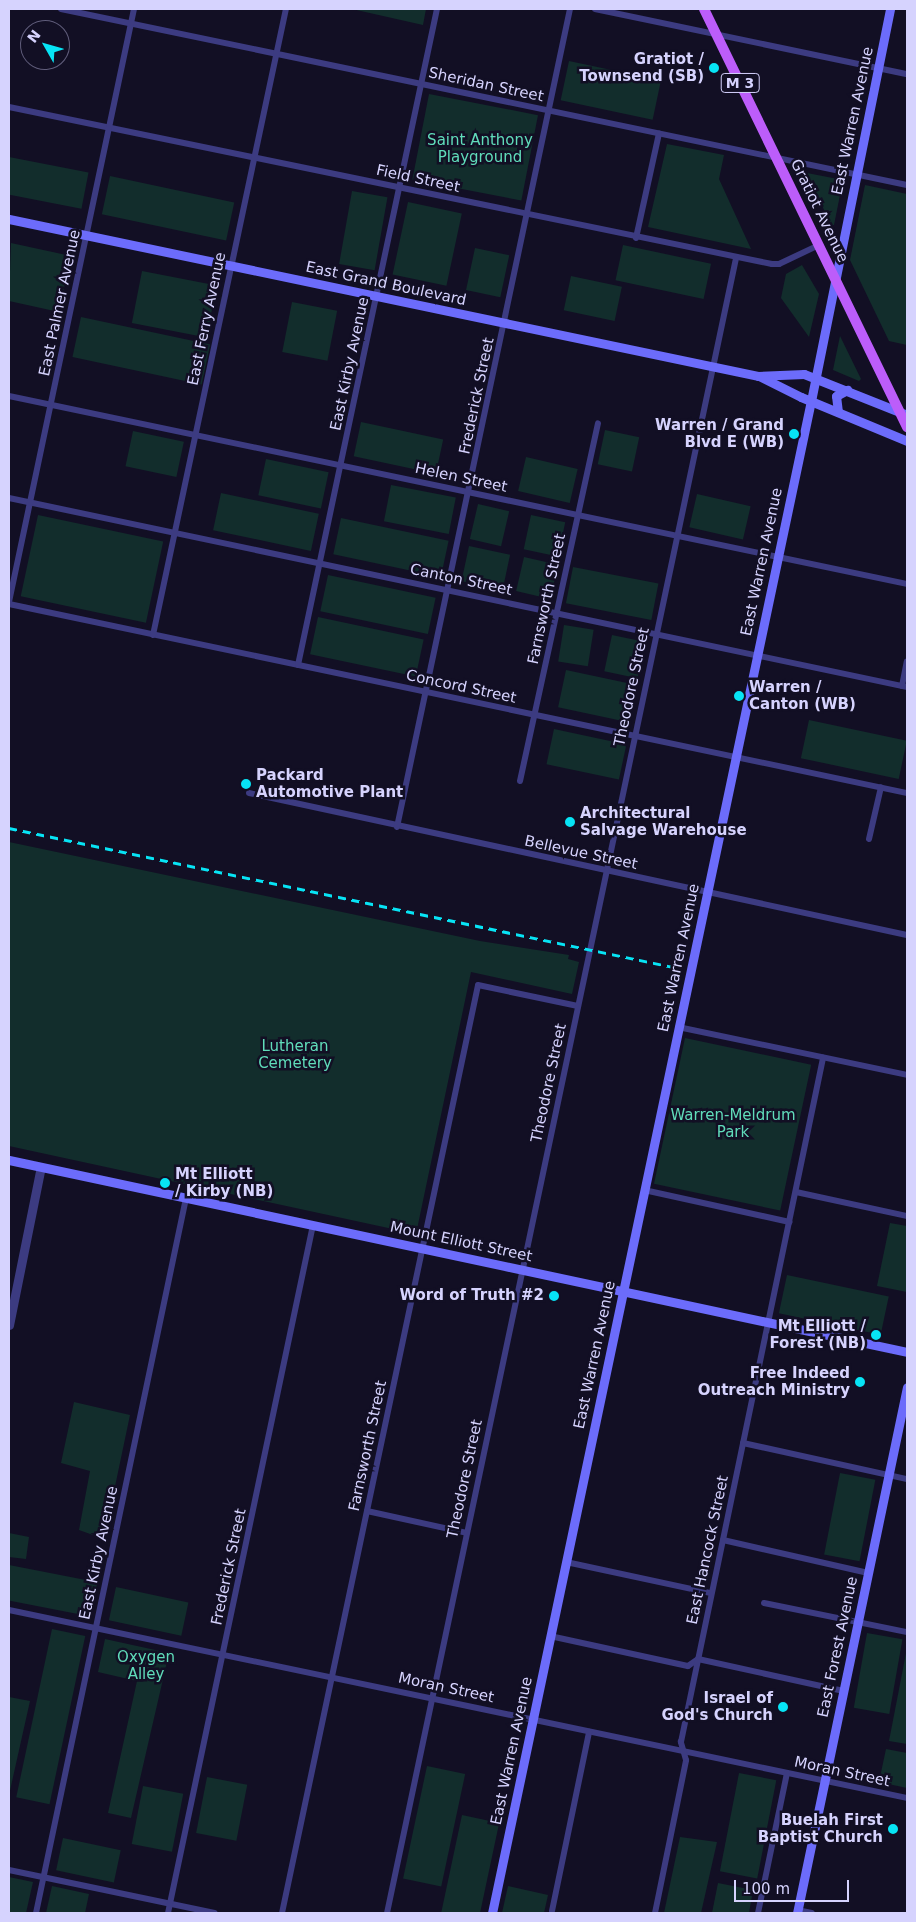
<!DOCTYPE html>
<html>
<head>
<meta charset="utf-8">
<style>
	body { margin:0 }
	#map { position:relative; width:916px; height:1922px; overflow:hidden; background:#120f24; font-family:"DejaVu Sans",sans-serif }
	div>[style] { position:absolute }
	.green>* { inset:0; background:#122d2c; transform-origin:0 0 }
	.minor>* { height:6px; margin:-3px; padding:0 3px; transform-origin:3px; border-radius:3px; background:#3c3b81 }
	.tertiary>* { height:9px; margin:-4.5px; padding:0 4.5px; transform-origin:4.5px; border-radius:4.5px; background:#3c3b81 }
	.secondary>* { height:9px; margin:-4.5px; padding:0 4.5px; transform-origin:4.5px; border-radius:4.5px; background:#6c6cfb }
	.primary>* { height:10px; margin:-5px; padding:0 5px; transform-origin:5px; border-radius:5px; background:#bc5dfa }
	.rail>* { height:2.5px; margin-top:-1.25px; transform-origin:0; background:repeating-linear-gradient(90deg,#07e4f5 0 8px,transparent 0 14px) }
	.dots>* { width:14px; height:14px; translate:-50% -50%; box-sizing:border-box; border:2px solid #120f24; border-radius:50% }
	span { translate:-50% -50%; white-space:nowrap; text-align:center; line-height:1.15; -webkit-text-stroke:5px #120f24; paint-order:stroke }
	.shield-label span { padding:1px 4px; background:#120f24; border:1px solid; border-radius:4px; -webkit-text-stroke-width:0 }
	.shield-label { font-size:14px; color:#d6d3fe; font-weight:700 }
	.poi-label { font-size:15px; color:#d6d3fe; font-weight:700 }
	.right { translate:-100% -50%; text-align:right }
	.left { translate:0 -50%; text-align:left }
	.street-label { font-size:15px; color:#d6d3fe }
	.park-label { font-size:15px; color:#60dcba }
	.frame { position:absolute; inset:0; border:10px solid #d6d3fe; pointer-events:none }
	.north { position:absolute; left:20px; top:20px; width:50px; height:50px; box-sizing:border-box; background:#120f24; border:1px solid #605d7b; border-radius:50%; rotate:308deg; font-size:14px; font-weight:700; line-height:20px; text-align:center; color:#d6d3fe }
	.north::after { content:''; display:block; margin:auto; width:18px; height:22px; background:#07e4f5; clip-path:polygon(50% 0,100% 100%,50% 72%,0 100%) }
	.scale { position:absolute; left:734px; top:1880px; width:115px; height:22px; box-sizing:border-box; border:2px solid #d6d3fe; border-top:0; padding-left:6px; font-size:15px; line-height:18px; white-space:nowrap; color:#d6d3fe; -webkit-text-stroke:4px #120f24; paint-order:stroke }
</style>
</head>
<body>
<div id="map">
	<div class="green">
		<i style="clip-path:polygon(352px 9px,426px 9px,423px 25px)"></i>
		<i style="left:569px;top:61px;width:94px;height:40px;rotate:12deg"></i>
		<i style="left:429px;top:94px;width:111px;height:87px;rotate:11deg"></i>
		<i style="clip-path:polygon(667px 144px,724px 155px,719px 179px,751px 249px,648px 227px)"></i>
		<i style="left:9px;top:157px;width:81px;height:37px;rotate:11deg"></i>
		<i style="clip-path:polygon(807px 173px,843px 180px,834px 225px,831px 225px)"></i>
		<i style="left:110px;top:176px;width:127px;height:39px;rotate:12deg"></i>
		<i style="clip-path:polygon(865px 185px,907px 194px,907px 345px,889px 341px,850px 260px)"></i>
		<i style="left:352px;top:191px;width:36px;height:74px;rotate:10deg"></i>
		<i style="left:408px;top:202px;width:55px;height:74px;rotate:12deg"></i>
		<i style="clip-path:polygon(11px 243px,71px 256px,59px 312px,9px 301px)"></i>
		<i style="left:623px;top:245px;width:90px;height:36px;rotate:12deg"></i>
		<i style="left:475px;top:248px;width:35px;height:43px;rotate:12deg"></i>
		<i style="clip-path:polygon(802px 265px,819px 294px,809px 337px,781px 298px,786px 274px)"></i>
		<i style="left:142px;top:271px;width:76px;height:53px;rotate:11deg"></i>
		<i style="left:571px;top:276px;width:52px;height:35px;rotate:12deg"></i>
		<i style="left:292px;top:302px;width:46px;height:51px;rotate:11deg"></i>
		<i style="left:81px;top:317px;width:132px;height:41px;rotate:12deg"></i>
		<i style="clip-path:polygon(840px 336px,861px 379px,859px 381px,833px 370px)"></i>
		<i style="left:361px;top:422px;width:84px;height:35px;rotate:12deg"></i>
		<i style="left:605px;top:430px;width:35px;height:35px;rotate:12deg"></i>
		<i style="left:133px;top:431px;width:52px;height:36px;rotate:12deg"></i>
		<i style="left:526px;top:457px;width:53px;height:35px;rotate:13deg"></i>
		<i style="left:266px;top:459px;width:64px;height:37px;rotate:12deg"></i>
		<i style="left:391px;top:485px;width:66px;height:37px;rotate:11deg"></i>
		<i style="left:221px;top:493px;width:100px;height:38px;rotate:12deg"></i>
		<i style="left:697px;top:494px;width:55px;height:34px;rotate:13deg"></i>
		<i style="left:478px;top:504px;width:32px;height:36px;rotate:13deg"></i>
		<i style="left:38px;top:515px;width:128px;height:83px;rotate:12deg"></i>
		<i style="left:531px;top:515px;width:35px;height:35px;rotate:12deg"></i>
		<i style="left:341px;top:518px;width:110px;height:37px;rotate:12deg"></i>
		<i style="left:469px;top:546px;width:42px;height:36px;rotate:12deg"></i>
		<i style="left:524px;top:557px;width:35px;height:35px;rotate:13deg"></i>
		<i style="left:573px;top:567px;width:87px;height:37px;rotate:11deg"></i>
		<i style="left:328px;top:575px;width:110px;height:37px;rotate:12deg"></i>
		<i style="left:318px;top:617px;width:108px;height:38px;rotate:12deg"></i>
		<i style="left:564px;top:625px;width:30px;height:37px;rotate:9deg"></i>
		<i style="left:612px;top:635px;width:34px;height:37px;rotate:12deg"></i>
		<i style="left:566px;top:670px;width:72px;height:38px;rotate:12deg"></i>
		<i style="left:809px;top:720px;width:100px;height:39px;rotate:12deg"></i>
		<i style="left:554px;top:729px;width:74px;height:36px;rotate:12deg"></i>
		<i style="clip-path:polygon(9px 842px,480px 941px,569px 955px,568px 959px,579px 962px,572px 994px,471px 972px,416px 1234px,9px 1146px)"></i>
		<i style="left:685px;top:1038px;width:129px;height:149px;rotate:12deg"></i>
		<i style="clip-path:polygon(890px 1223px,907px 1226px,907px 1292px,877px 1286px)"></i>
		<i style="left:787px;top:1275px;width:104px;height:39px;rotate:12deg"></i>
		<i style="clip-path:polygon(74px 1402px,130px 1415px,104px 1539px,79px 1530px,90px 1471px,61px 1463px)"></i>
		<i style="left:840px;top:1473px;width:36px;height:83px;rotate:11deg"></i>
		<i style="clip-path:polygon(9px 1533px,29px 1537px,26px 1559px,9px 1557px)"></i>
		<i style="left:9px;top:1565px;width:90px;height:35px;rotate:11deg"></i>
		<i style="left:116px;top:1587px;width:74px;height:34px;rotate:12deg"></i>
		<i style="left:52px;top:1629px;width:34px;height:172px;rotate:12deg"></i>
		<i style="left:867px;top:1633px;width:36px;height:76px;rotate:10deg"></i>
		<i style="clip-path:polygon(105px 1639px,169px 1653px,131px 1818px,108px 1813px,137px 1681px,98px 1672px)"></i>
		<i style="clip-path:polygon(907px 1648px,907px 1744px,889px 1741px)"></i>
		<i style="clip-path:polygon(9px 1697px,30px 1701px,9px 1795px)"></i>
		<i style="clip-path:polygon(886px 1749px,907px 1753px,907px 1788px,879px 1782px)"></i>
		<i style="left:427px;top:1766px;width:39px;height:115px;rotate:12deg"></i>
		<i style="left:739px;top:1773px;width:38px;height:100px;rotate:11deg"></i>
		<i style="left:207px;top:1777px;width:41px;height:57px;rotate:11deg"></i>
		<i style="left:143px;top:1786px;width:41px;height:59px;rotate:11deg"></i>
		<i style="left:462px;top:1815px;width:38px;height:100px;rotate:12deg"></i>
		<i style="clip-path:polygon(680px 1837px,717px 1842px,701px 1913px,664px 1913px)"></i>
		<i style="left:63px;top:1838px;width:59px;height:33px;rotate:12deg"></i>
		<i style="clip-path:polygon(9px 1877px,33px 1882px,26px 1913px,9px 1913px)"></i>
		<i style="clip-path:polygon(718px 1883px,753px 1890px,749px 1913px,712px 1913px)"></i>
		<i style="clip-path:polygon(52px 1886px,89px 1894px,85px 1913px,46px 1913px)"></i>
		<i style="clip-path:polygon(508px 1886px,548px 1895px,544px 1913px,502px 1913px)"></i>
	</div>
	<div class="minor">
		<i style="left:61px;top:9px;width:864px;rotate:11.75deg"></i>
		<i style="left:595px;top:9px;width:319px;rotate:11.8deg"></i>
		<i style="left:9px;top:107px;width:779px;rotate:11.63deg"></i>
		<i style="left:772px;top:264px;width:7px"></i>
		<i style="left:779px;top:264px;width:44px;rotate:-25.4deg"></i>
		<i style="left:636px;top:238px;width:107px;rotate:-77.6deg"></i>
		<i style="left:9px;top:396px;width:917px;rotate:11.82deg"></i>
		<i style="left:9px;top:498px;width:918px;rotate:11.89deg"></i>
		<i style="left:9px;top:602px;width:606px;rotate:-78.1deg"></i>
		<i style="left:9px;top:604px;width:918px;rotate:11.89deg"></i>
		<i style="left:153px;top:635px;width:640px;rotate:-78.01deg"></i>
		<i style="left:298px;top:665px;width:671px;rotate:-78.04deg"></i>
		<i style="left:902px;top:686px;width:25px;rotate:-79deg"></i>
		<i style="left:520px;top:781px;width:366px;rotate:-77.7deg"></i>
		<i style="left:249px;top:793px;width:673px;rotate:12.18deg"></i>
		<i style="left:397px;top:827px;width:836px;rotate:-78.06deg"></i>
		<i style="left:869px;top:839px;width:53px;rotate:-77deg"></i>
		<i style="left:678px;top:1027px;width:234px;rotate:11.8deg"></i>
		<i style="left:644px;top:1190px;width:149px;rotate:12.4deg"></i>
		<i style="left:796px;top:1192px;width:114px;rotate:12.2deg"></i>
		<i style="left:743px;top:1443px;width:168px;rotate:12.4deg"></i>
		<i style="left:367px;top:1511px;width:102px;rotate:12.4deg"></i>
		<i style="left:723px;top:1540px;width:149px;rotate:12.8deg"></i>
		<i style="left:566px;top:1562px;width:147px;rotate:12.1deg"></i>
		<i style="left:764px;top:1603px;width:146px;rotate:11.5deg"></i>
		<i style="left:9px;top:1610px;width:917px;rotate:11.82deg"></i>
		<i style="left:550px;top:1636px;width:141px;rotate:12.3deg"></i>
		<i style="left:688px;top:1666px;width:12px;rotate:-35deg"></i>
		<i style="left:698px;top:1659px;width:148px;rotate:12.4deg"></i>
		<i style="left:9px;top:1870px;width:210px;rotate:11.8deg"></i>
		<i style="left:797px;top:1910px;width:15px;rotate:11deg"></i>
		<i style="left:552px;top:1911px;width:183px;rotate:-78.3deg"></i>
		<i style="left:36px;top:1913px;width:731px;rotate:-78.15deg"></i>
		<i style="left:168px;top:1913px;width:703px;rotate:-78.1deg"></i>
		<i style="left:282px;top:1913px;width:948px;rotate:-78.07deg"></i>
		<i style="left:478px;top:985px;width:102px;rotate:11.9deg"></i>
		<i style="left:387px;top:1913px;width:1691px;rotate:-78.09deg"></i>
		<i style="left:655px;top:1913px;width:156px;rotate:-78.5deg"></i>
		<i style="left:686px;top:1760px;width:19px;rotate:-106deg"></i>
		<i style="left:681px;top:1742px;width:699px;rotate:-78.27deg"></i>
		<i style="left:758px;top:1913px;width:143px;rotate:-78.3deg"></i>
	</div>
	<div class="tertiary">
		<i style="left:9px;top:1325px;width:161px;rotate:-78.6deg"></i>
	</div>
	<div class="secondary">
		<i style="left:9px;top:219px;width:765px;rotate:11.84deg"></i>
		<i style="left:758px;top:376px;width:46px;rotate:-2.5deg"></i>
		<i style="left:804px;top:374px;width:111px;rotate:21.7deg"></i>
		<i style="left:759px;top:376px;width:47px;rotate:26.6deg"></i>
		<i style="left:801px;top:397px;width:115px;rotate:22.5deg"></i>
		<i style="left:838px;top:412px;width:16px;rotate:-97deg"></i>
		<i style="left:836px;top:396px;width:13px;rotate:-29deg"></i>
		<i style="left:9px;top:1160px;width:918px;rotate:12.07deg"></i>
		<i style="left:492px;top:1913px;width:1545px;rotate:-78.09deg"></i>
		<i style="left:811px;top:401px;width:400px;rotate:-78.6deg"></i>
		<i style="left:797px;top:1913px;width:537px;rotate:-78.19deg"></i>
	</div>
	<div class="primary">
		<i style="left:704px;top:9px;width:465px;rotate:64.1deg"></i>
	</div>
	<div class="rail">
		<i style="left:9px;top:828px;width:678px;rotate:11.82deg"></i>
	</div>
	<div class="dots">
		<i style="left:714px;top:68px;background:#07e4f5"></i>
		<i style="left:794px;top:434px;background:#07e4f5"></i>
		<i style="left:739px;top:696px;background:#07e4f5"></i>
		<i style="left:246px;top:784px;background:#07e4f5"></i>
		<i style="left:570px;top:822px;background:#07e4f5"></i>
		<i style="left:165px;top:1183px;background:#07e4f5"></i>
		<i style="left:554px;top:1296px;background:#07e4f5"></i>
		<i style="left:876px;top:1335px;background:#07e4f5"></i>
		<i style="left:860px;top:1382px;background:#07e4f5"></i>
		<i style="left:783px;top:1707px;background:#07e4f5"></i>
		<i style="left:893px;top:1829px;background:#07e4f5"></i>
	</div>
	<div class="shield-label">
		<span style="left:740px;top:83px">M 3</span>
	</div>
	<div class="poi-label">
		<span class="right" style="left:704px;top:68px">Gratiot /<br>Townsend (SB)</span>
		<span class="right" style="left:784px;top:434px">Warren / Grand<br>Blvd E (WB)</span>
		<span class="left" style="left:749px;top:696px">Warren /<br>Canton (WB)</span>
		<span class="left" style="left:256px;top:784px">Packard<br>Automotive Plant</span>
		<span class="left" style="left:580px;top:822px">Architectural<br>Salvage Warehouse</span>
		<span class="left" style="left:175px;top:1183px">Mt Elliott<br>/ Kirby (NB)</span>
		<span class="right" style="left:544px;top:1296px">Word of Truth #2</span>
		<span class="right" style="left:866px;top:1335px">Mt Elliott /<br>Forest (NB)</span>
		<span class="right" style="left:850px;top:1382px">Free Indeed<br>Outreach Ministry</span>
		<span class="right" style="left:773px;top:1707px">Israel of<br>God's Church</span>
		<span class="right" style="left:883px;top:1829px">Buelah First<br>Baptist Church</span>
	</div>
	<div class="street-label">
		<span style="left:486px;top:85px;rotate:12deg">Sheridan Street</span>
		<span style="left:853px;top:121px;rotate:-78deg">East Warren Avenue</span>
		<span style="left:418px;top:179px;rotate:12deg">Field Street</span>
		<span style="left:819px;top:211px;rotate:64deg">Gratiot Avenue</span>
		<span style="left:386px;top:284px;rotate:12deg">East Grand Boulevard</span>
		<span style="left:60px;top:303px;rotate:-78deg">East Palmer Avenue</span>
		<span style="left:207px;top:319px;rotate:-78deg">East Ferry Avenue</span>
		<span style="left:350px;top:364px;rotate:-78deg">East Kirby Avenue</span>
		<span style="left:477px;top:396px;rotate:-78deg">Frederick Street</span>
		<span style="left:461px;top:478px;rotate:12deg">Helen Street</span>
		<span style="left:762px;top:562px;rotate:-78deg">East Warren Avenue</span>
		<span style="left:461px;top:580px;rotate:12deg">Canton Street</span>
		<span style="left:547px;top:599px;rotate:-78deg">Farnsworth Street</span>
		<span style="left:461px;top:687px;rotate:12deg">Concord Street</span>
		<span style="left:632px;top:687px;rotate:-78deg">Theodore Street</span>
		<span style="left:581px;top:853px;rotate:12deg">Bellevue Street</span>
		<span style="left:679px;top:958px;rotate:-78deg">East Warren Avenue</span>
		<span style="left:549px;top:1083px;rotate:-78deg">Theodore Street</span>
		<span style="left:461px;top:1242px;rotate:12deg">Mount Elliott Street</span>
		<span style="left:595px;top:1355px;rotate:-78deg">East Warren Avenue</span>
		<span style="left:368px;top:1446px;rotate:-78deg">Farnsworth Street</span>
		<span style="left:465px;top:1479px;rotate:-78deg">Theodore Street</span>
		<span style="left:708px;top:1550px;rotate:-78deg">East Hancock Street</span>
		<span style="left:99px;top:1553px;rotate:-78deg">East Kirby Avenue</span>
		<span style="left:229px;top:1567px;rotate:-78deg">Frederick Street</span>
		<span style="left:838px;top:1647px;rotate:-78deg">East Forest Avenue</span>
		<span style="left:446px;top:1688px;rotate:12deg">Moran Street</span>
		<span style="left:512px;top:1751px;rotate:-78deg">East Warren Avenue</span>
		<span style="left:842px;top:1772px;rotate:12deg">Moran Street</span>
	</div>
	<div class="park-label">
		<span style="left:480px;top:149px">Saint Anthony<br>Playground</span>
		<span style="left:295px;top:1055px">Lutheran<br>Cemetery</span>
		<span style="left:733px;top:1124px">Warren-Meldrum<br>Park</span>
		<span style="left:146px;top:1666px">Oxygen<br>Alley</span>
	</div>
	<div class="frame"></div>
	<div class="north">N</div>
	<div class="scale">100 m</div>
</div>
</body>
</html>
